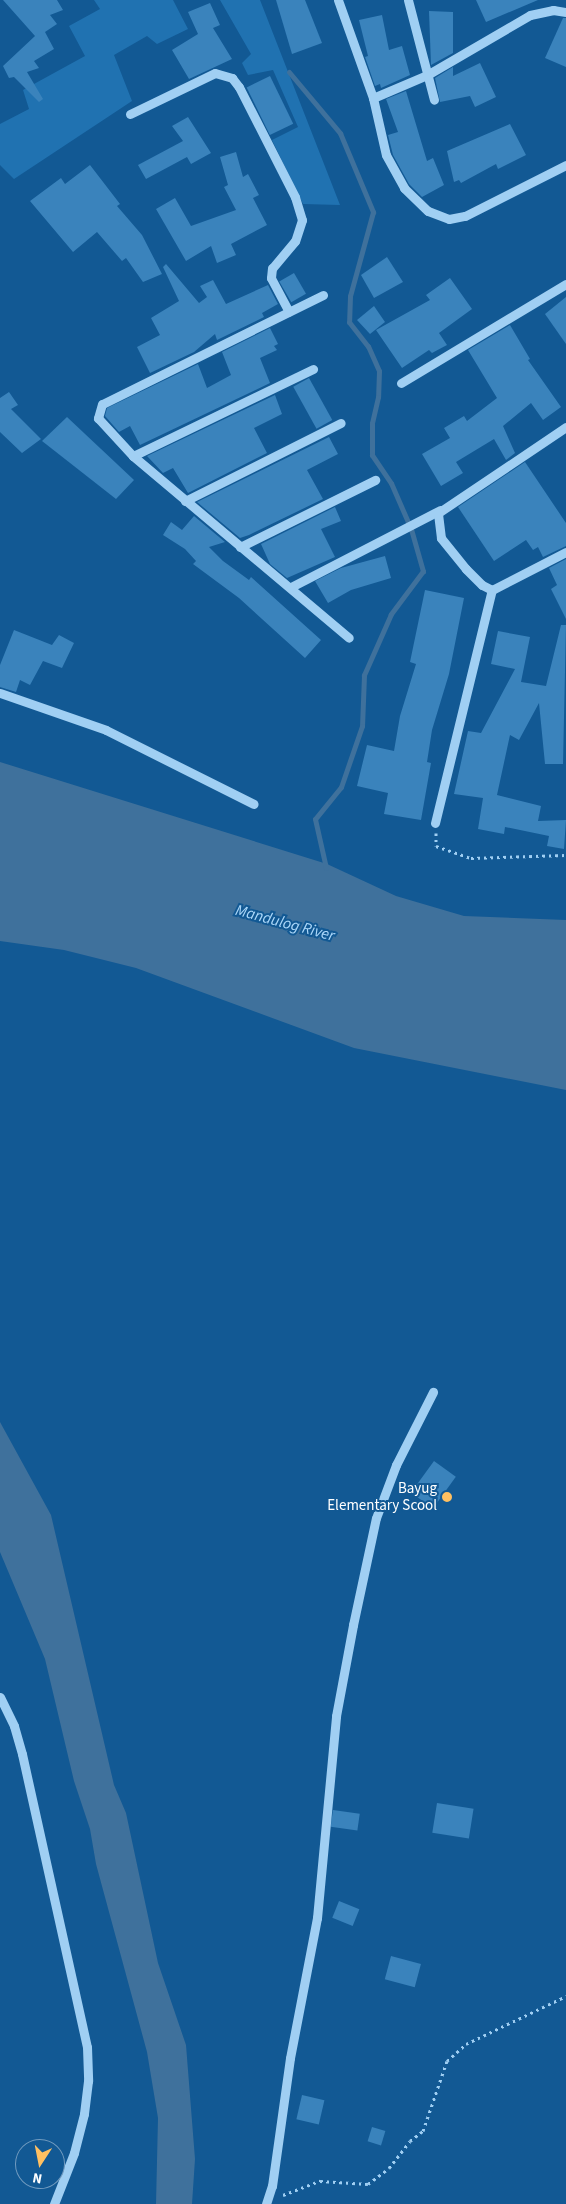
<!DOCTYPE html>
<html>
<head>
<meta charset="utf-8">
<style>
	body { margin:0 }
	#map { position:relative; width:566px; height:2204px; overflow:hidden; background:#125994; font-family:"Source Sans 3",sans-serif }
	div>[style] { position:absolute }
	.green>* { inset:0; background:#2072b1 }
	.water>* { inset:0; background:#3f719c }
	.stream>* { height:5px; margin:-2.5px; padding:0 2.5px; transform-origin:2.5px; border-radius:2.5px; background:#3f719c }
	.building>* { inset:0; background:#3a83bc; transform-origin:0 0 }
	.path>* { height:3px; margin-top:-1.5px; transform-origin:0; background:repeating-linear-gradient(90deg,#a0cff3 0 2.5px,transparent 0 6.5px) }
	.minor>* { height:9px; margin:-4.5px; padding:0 4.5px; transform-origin:4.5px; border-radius:4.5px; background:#a0cff3 }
	.dots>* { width:14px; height:14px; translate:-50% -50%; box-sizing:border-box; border:2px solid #125994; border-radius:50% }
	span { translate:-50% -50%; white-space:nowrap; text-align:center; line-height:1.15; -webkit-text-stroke:4px #125994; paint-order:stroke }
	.poi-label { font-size:15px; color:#fff }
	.right { translate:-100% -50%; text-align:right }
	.water-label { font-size:16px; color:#acd8fa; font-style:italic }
	.north { position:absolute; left:15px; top:2139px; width:50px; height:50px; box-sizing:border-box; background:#125994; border:1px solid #719bbf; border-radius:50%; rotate:191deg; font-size:14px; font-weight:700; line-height:20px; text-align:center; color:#fff }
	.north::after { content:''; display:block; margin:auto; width:18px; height:22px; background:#ffc061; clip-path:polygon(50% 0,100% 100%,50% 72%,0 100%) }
</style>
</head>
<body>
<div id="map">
	<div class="green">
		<i style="clip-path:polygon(94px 0,173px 0,188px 29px,157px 44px,147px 36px,114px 55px,132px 101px,14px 179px,0 165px,0 124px,29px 109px,23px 90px,85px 56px,69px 26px,100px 9px)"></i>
		<i style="clip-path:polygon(220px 0,260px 0,340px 205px,303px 204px,272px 140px,298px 127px,273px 70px,248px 75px,242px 63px,251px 54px)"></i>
	</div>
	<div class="water">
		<i style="clip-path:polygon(0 762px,327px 864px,396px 896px,464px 916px,566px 920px,566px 1090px,354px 1048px,136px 968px,64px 950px,0 941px)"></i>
		<i style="clip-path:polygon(0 1422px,51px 1515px,114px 1785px,126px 1813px,158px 1963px,186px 2045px,195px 2159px,192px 2204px,156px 2204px,158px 2118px,147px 2052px,96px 1864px,90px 1829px,74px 1781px,45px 1659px,0 1552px)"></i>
	</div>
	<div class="stream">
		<i style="left:289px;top:72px;width:80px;rotate:50.1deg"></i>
		<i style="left:340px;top:133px;width:86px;rotate:67.3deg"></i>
		<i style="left:373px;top:212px;width:87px;rotate:105.3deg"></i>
		<i style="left:350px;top:296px;width:26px;rotate:92deg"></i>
		<i style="left:349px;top:322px;width:31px;rotate:52deg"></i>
		<i style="left:368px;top:346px;width:27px;rotate:66deg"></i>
		<i style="left:379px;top:371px;width:26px;rotate:92deg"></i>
		<i style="left:378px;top:397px;width:27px;rotate:103deg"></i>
		<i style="left:372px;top:423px;width:32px;rotate:90deg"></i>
		<i style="left:372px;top:455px;width:34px;rotate:56deg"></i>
		<i style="left:391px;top:483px;width:50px;rotate:66.5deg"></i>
		<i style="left:411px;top:529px;width:44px;rotate:74.1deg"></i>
		<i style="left:423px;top:571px;width:54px;rotate:126.7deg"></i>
		<i style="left:391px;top:614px;width:67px;rotate:113.9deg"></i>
		<i style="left:364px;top:675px;width:51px;rotate:92.2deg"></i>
		<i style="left:362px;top:726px;width:65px;rotate:109deg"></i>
		<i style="left:341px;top:787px;width:41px;rotate:129.1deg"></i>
		<i style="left:315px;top:819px;width:50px;rotate:77.3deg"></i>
	</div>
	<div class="building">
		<i style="clip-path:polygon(3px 0,57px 0,63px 10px,50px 15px,57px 24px,45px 32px,54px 49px,34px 61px,39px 68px,27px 72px,43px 99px,39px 102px,14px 77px,9px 78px,3px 66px,35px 36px)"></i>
		<i style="clip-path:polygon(276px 0,305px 0,322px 43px,292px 54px)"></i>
		<i style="clip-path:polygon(476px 0,538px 0,486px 22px)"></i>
		<i style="clip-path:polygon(210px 3px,220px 25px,213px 28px,232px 59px,189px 79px,172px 50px,198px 34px,188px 12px)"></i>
		<i style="clip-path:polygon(429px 11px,453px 12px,453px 53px,431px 65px)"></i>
		<i style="clip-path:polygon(382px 15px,389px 50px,402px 46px,410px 75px,381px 88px,380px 84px,375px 86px,365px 57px,368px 56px,359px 20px)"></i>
		<i style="clip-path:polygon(563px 18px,566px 18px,566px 67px,545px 58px)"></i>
		<i style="clip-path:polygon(480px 63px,496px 97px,475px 107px,470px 96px,440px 102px,435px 78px,453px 67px,453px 76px)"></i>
		<i style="left:270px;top:76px;width:53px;height:26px;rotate:64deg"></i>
		<i style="clip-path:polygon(406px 91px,427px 161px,433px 158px,444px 185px,422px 197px,409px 184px,393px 155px,388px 135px,398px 132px,386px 99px)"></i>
		<i style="clip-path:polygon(188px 117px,211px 153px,191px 164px,187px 157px,146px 179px,138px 165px,183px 141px,172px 126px)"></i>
		<i style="clip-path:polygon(510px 124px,526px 155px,498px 169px,496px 164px,461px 183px,459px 180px,454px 182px,447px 151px)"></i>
		<i style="clip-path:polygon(236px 152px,243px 177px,248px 174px,259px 195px,253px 198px,267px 225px,231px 244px,236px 255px,217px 263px,211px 246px,186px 261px,156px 209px,175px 198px,191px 226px,236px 210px,224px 187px,228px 185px,220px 157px)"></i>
		<i style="clip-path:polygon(90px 165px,120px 204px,117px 206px,142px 235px,162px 274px,143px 282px,126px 258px,122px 261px,97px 232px,73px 252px,30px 201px,61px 178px,65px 184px)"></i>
		<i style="clip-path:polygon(387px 257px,403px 282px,374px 298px,361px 275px)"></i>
		<i style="clip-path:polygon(166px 264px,199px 303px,207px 297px,200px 286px,213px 280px,226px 304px,268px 285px,278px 304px,262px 313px,264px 317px,217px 340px,215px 334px,194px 352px,150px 373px,137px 347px,160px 335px,151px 318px,179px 301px,163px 267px)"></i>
		<i style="left:294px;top:273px;width:24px;height:17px;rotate:60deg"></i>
		<i style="clip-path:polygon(450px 278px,472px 309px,439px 333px,447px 345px,432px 353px,429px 350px,402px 368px,376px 330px,430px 300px,426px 295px)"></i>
		<i style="clip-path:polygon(566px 297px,566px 344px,545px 314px)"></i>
		<i style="clip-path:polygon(374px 306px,385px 322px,370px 334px,357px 320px)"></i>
		<i style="clip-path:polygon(510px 325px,530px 359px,528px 360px,561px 407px,543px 420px,531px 403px,503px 426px,515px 453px,506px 460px,494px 439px,456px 462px,463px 473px,441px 486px,422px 454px,450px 438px,444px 428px,464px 416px,467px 421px,497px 398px,468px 350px)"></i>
		<i style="clip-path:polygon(270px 328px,278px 344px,274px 346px,277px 350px,260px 358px,270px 383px,140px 445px,130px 426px,119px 432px,105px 416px,107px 408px,198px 364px,207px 388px,231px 375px,222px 352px)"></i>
		<i style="left:309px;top:378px;width:48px;height:18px;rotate:61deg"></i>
		<i style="clip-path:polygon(9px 392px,18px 405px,11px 409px,41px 439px,22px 453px,0 432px,0 398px)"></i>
		<i style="clip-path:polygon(275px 395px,282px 414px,254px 428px,267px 453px,188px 493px,173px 468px,163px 473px,147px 456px)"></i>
		<i style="clip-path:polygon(67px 417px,134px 480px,116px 499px,42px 441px)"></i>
		<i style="clip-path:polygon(329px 437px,338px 454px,307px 470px,323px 499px,249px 535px,240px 538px,197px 502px)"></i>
		<i style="clip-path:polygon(525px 462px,566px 523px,566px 546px,543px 557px,538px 547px,533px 550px,526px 540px,494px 561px,458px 507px)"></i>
		<i style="clip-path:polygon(335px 507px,341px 521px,321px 529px,335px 557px,287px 578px,270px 564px,261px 544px)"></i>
		<i style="clip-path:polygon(194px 516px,225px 542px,209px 547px,223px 561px,249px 580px,251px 577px,321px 640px,305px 658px,239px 598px,193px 564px,196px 561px,185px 549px,163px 535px,171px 522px,182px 530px)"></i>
		<i style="clip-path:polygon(385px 556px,391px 578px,351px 590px,328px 603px,315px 581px,341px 568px)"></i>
		<i style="clip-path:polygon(566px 559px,566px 619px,551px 589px,557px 585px,549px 568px)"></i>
		<i style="clip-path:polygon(425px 590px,464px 598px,449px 674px,432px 730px,427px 762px,431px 763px,421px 820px,384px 814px,388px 793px,357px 786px,367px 745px,394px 751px,400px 716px,416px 664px,410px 662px)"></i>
		<i style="clip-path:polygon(561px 625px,566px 625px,563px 764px,545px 764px,539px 703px,519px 740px,510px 735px,497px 795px,541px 806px,538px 821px,566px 820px,564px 849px,547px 846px,549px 836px,505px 827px,504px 834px,478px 829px,483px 798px,454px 794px,468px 731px,481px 733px,515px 669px,491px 664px,498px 631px,530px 637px,521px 682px,546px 686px)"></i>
		<i style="clip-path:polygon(14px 630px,52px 645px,59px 635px,74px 643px,62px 668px,43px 661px,30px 685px,20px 680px,16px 692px,0 687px,0 665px)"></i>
		<i style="left:434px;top:1461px;width:27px;height:39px;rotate:36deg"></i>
		<i style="left:437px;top:1803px;width:37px;height:30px;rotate:9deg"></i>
		<i style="left:333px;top:1810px;width:27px;height:17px;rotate:8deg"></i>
		<i style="left:339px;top:1901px;width:22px;height:18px;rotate:22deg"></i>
		<i style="left:391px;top:1956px;width:31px;height:24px;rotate:15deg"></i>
		<i style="left:302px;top:2095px;width:23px;height:25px;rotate:13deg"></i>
		<i style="left:372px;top:2127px;width:14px;height:15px;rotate:17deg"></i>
	</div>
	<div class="path">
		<i style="left:436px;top:833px;width:13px;rotate:90deg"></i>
		<i style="left:436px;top:846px;width:37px;rotate:19deg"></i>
		<i style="left:471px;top:858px;width:95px;rotate:-1.8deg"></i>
		<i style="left:283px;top:2195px;width:40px;rotate:-21deg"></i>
		<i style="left:320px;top:2181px;width:48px;rotate:3.6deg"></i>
		<i style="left:368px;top:2184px;width:26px;rotate:-37deg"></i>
		<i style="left:389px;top:2168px;width:34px;rotate:-52deg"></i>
		<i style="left:410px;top:2141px;width:16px;rotate:-38deg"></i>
		<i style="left:423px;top:2131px;width:74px;rotate:-71.1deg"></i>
		<i style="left:447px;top:2061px;width:25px;rotate:-42deg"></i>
		<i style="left:466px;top:2044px;width:111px;rotate:-25.6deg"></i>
	</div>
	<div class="minor">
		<i style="left:338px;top:0;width:104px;rotate:70.3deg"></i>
		<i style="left:373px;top:98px;width:58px;rotate:77.2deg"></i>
		<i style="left:386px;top:155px;width:38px;rotate:61deg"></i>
		<i style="left:404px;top:188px;width:33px;rotate:44deg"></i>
		<i style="left:428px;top:211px;width:22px;rotate:21deg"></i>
		<i style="left:449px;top:219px;width:16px;rotate:-11deg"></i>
		<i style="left:465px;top:216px;width:113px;rotate:-26.8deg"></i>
		<i style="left:408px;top:0;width:103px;rotate:75.4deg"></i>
		<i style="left:373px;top:98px;width:59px;rotate:-23.1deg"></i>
		<i style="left:427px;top:75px;width:119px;rotate:-30.2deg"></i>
		<i style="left:530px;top:15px;width:24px;rotate:-12deg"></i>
		<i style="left:553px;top:10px;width:13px;rotate:9deg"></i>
		<i style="left:130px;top:114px;width:94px;rotate:-25.8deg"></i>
		<i style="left:215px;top:73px;width:18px;rotate:16deg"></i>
		<i style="left:232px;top:78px;width:11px;rotate:52deg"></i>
		<i style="left:239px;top:87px;width:123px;rotate:63deg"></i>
		<i style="left:295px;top:197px;width:24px;rotate:73deg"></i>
		<i style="left:302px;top:220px;width:22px;rotate:108deg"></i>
		<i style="left:295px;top:241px;width:35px;rotate:130deg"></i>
		<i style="left:272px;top:268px;width:10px;rotate:96deg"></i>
		<i style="left:271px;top:278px;width:38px;rotate:62deg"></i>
		<i style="left:323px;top:295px;width:246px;rotate:153.7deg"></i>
		<i style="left:102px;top:404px;width:15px;rotate:106deg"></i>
		<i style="left:98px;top:418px;width:52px;rotate:47.4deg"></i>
		<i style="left:133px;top:456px;width:282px;rotate:40.1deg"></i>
		<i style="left:401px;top:383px;width:192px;rotate:-31deg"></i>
		<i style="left:133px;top:456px;width:200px;rotate:-25.8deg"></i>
		<i style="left:185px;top:501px;width:174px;rotate:-26.6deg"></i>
		<i style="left:240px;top:547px;width:151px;rotate:-26.4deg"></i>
		<i style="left:291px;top:587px;width:168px;rotate:-27.3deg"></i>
		<i style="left:492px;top:590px;width:11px;rotate:-153deg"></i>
		<i style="left:482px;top:585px;width:23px;rotate:-135deg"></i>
		<i style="left:466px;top:569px;width:40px;rotate:-129deg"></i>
		<i style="left:441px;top:538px;width:25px;rotate:-97deg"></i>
		<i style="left:438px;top:513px;width:154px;rotate:-33.9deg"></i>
		<i style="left:0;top:693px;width:112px;rotate:19.2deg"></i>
		<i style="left:106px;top:730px;width:165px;rotate:26.6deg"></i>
		<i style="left:435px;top:823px;width:240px;rotate:-76.3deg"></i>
		<i style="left:492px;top:590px;width:83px;rotate:-27.2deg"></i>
		<i style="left:0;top:1697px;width:32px;rotate:64deg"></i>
		<i style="left:14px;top:1726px;width:29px;rotate:74deg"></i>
		<i style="left:22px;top:1754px;width:300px;rotate:77.5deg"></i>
		<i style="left:87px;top:2047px;width:34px;rotate:88deg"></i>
		<i style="left:88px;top:2081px;width:33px;rotate:97deg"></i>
		<i style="left:84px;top:2114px;width:40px;rotate:104.4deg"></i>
		<i style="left:74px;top:2153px;width:55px;rotate:111.4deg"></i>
		<i style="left:266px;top:2204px;width:19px;rotate:-72deg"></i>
		<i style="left:272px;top:2186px;width:129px;rotate:-82deg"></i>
		<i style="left:290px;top:2058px;width:143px;rotate:-79.1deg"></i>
		<i style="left:317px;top:1918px;width:203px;rotate:-84.6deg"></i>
		<i style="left:336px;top:1716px;width:93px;rotate:-79.4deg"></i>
		<i style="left:353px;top:1625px;width:109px;rotate:-77.9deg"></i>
		<i style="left:376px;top:1518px;width:57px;rotate:-69.3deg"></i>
		<i style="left:396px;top:1465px;width:82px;rotate:-63.1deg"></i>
	</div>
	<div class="dots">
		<i style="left:447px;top:1497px;background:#ffc061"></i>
	</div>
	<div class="poi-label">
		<span class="right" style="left:437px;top:1497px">Bayug<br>Elementary Scool</span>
	</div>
	<div class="water-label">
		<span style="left:285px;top:923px;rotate:15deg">Mandulog River</span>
	</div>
	<div class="north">N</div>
</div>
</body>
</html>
